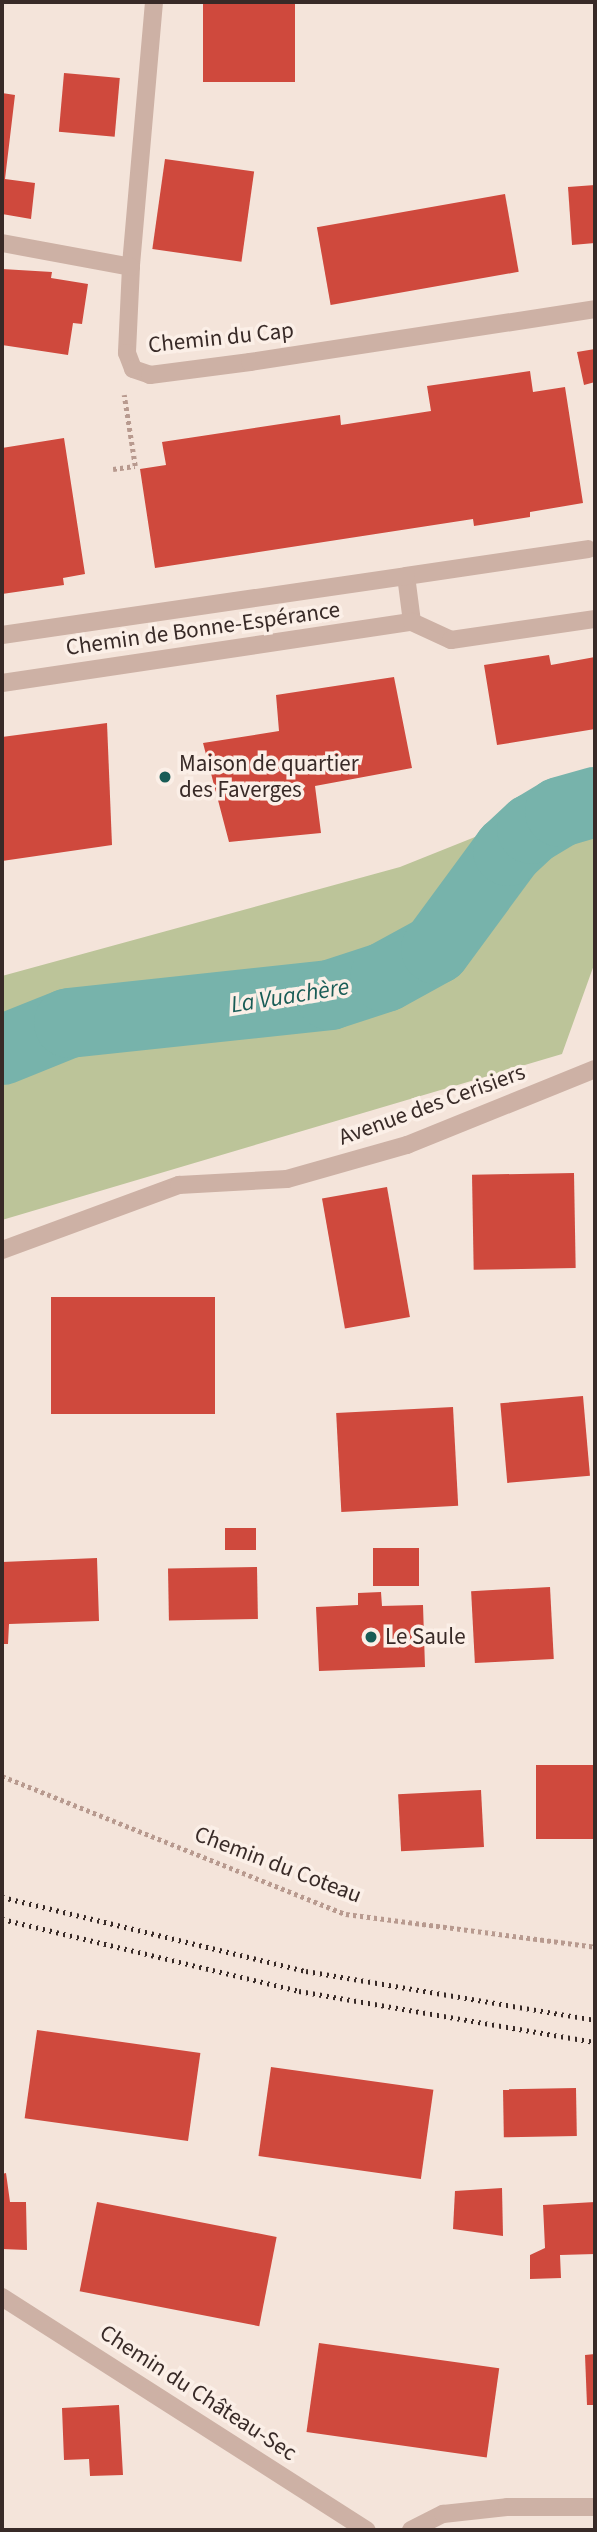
<!DOCTYPE html>
<html>
<head>
<meta charset="utf-8">
<style>
	body { margin:0 }
	#map { position:relative; width:597px; height:2532px; overflow:hidden; background:#f4e4da; font-family:"Source Sans 3",sans-serif }
	div>[style] { position:absolute }
	.green>* { inset:0; background:#bcc499 }
	.river>* { height:70px; margin:-35px; padding:0 35px; transform-origin:35px; border-radius:35px; background:#77b3ab }
	.building>* { inset:0; background:#cf493d; transform-origin:0 0 }
	.path>* { height:4.5px; margin-top:-2.25px; transform-origin:0; background:repeating-linear-gradient(90deg,#b89a8f 0 3.5px,transparent 0 7px) }
	.minor>* { height:18px; margin:-9px; padding:0 9px; transform-origin:9px; border-radius:9px; background:#cdb1a5 }
	.rail>* { height:5px; margin-top:-2.5px; transform-origin:0; background:repeating-linear-gradient(90deg,#382a27 0 2px,transparent 0 7px) }
	.dots>* { width:19px; height:19px; translate:-50% -50%; box-sizing:border-box; border:4px solid #fbefe7; border-radius:50% }
	span { translate:-50% -50%; white-space:nowrap; text-align:center; line-height:1.15; -webkit-text-stroke:7px #fbefe7; paint-order:stroke }
	.street-label { font-size:23px; color:#382a27 }
	.poi-label { font-size:23px; color:#382a27 }
	.left { translate:0 -50%; text-align:left }
	.water-label { font-size:24px; color:#195c56; font-style:italic }
	.frame { position:absolute; inset:0; border:4px solid #382a27; pointer-events:none }
</style>
</head>
<body>
<div id="map">
	<div class="green">
		<i style="clip-path:polygon(595px 789px,595px 962px,562px 1054px,2px 1220px,2px 976px,400px 867px)"></i>
	</div>
	<div class="river">
		<i style="left:2px;top:1050px;width:72px;rotate:-21.9deg"></i>
		<i style="left:69px;top:1023px;width:262px;rotate:-6.1deg"></i>
		<i style="left:330px;top:995px;width:58px;rotate:-18.1deg"></i>
		<i style="left:385px;top:977px;width:58px;rotate:-28.8deg"></i>
		<i style="left:436px;top:949px;width:122px;rotate:-53.7deg"></i>
		<i style="left:508px;top:851px;width:33px;rotate:-43deg"></i>
		<i style="left:532px;top:829px;width:33px;rotate:-31deg"></i>
		<i style="left:560px;top:812px;width:36px;rotate:-16deg"></i>
	</div>
	<div class="building">
		<i style="left:203px;top:2px;width:92px;height:80px"></i>
		<i style="left:64px;top:73px;width:56px;height:59px;rotate:5deg"></i>
		<i style="clip-path:polygon(2px 93px,15px 95px,5px 179px,35px 183px,31px 219px,2px 214px)"></i>
		<i style="left:165px;top:159px;width:90px;height:91px;rotate:8deg"></i>
		<i style="clip-path:polygon(595px 185px,595px 243px,572px 245px,568px 187px)"></i>
		<i style="left:505px;top:194px;width:79px;height:191px;rotate:80deg"></i>
		<i style="clip-path:polygon(2px 269px,52px 272px,51px 278px,88px 284px,82px 324px,73px 323px,68px 355px,2px 345px)"></i>
		<i style="clip-path:polygon(595px 349px,595px 382px,584px 385px,577px 352px)"></i>
		<i style="clip-path:polygon(530px 371px,533px 392px,565px 387px,583px 503px,530px 512px,530px 517px,474px 526px,473px 519px,155px 568px,140px 469px,166px 465px,162px 442px,340px 415px,341px 425px,431px 411px,427px 386px)"></i>
		<i style="clip-path:polygon(64px 438px,85px 574px,63px 578px,64px 585px,2px 594px,2px 448px)"></i>
		<i style="clip-path:polygon(549px 655px,551px 665px,595px 657px,595px 729px,497px 745px,484px 665px)"></i>
		<i style="clip-path:polygon(394px 677px,412px 768px,315px 786px,321px 833px,229px 842px,203px 743px,279px 731px,276px 695px)"></i>
		<i style="clip-path:polygon(107px 723px,112px 845px,2px 861px,2px 737px)"></i>
		<i style="left:574px;top:1173px;width:95px;height:102px;rotate:89deg"></i>
		<i style="left:387px;top:1187px;width:132px;height:66px;rotate:80deg"></i>
		<i style="left:215px;top:1297px;width:117px;height:164px;rotate:90deg"></i>
		<i style="left:583px;top:1396px;width:80px;height:83px;rotate:85deg"></i>
		<i style="left:453px;top:1407px;width:99px;height:117px;rotate:87deg"></i>
		<i style="left:225px;top:1528px;width:31px;height:22px"></i>
		<i style="left:373px;top:1548px;width:46px;height:38px"></i>
		<i style="clip-path:polygon(97px 1558px,99px 1621px,9px 1624px,8px 1644px,2px 1644px,2px 1562px)"></i>
		<i style="left:257px;top:1567px;width:52px;height:89px;rotate:89deg"></i>
		<i style="left:550px;top:1587px;width:72px;height:79px;rotate:87deg"></i>
		<i style="clip-path:polygon(381px 1592px,382px 1606px,423px 1605px,425px 1667px,319px 1671px,316px 1607px,358px 1605px,358px 1593px)"></i>
		<i style="left:595px;top:1765px;width:74px;height:59px;rotate:90deg"></i>
		<i style="left:481px;top:1790px;width:57px;height:83px;rotate:87deg"></i>
		<i style="left:37px;top:2030px;width:165px;height:89px;rotate:8deg"></i>
		<i style="left:271px;top:2067px;width:164px;height:90px;rotate:8deg"></i>
		<i style="left:576px;top:2088px;width:48px;height:73px;rotate:89deg"></i>
		<i style="clip-path:polygon(6px 2173px,10px 2202px,26px 2202px,27px 2250px,2px 2249px,2px 2174px)"></i>
		<i style="clip-path:polygon(502px 2188px,503px 2236px,453px 2229px,455px 2191px)"></i>
		<i style="left:97px;top:2202px;width:183px;height:91px;rotate:11deg"></i>
		<i style="clip-path:polygon(595px 2202px,595px 2254px,560px 2255px,561px 2278px,530px 2279px,530px 2255px,545px 2248px,543px 2205px)"></i>
		<i style="left:319px;top:2343px;width:182px;height:90px;rotate:8deg"></i>
		<i style="clip-path:polygon(595px 2354px,595px 2405px,587px 2405px,585px 2355px)"></i>
		<i style="clip-path:polygon(119px 2405px,123px 2475px,90px 2476px,89px 2459px,64px 2460px,62px 2408px)"></i>
	</div>
	<div class="path">
		<i style="left:113px;top:469px;width:22px;rotate:-8deg"></i>
		<i style="left:135px;top:466px;width:72px;rotate:-98.8deg"></i>
		<i style="left:2px;top:1776px;width:371px;rotate:21.9deg"></i>
		<i style="left:346px;top:1914px;width:251px;rotate:7.5deg"></i>
	</div>
	<div class="minor">
		<i style="left:154px;top:2px;width:266px;rotate:95deg"></i>
		<i style="left:131px;top:267px;width:86px;rotate:92.7deg"></i>
		<i style="left:127px;top:353px;width:17px;rotate:69deg"></i>
		<i style="left:133px;top:369px;width:18px;rotate:19deg"></i>
		<i style="left:150px;top:375px;width:101px;rotate:-7.4deg"></i>
		<i style="left:250px;top:362px;width:349px;rotate:-8.7deg"></i>
		<i style="left:2px;top:243px;width:131px;rotate:10.5deg"></i>
		<i style="left:412px;top:622px;width:46px;rotate:-97.4deg"></i>
		<i style="left:406px;top:576px;width:184px;rotate:-8.4deg"></i>
		<i style="left:2px;top:635px;width:408px;rotate:-8.3deg"></i>
		<i style="left:2px;top:683px;width:415px;rotate:-8.5deg"></i>
		<i style="left:412px;top:622px;width:43px;rotate:24.8deg"></i>
		<i style="left:451px;top:640px;width:146px;rotate:-8.3deg"></i>
		<i style="left:2px;top:1250px;width:189px;rotate:-20.2deg"></i>
		<i style="left:179px;top:1185px;width:108px;rotate:-3.2deg"></i>
		<i style="left:287px;top:1179px;width:125px;rotate:-15.8deg"></i>
		<i style="left:407px;top:1145px;width:203px;rotate:-22deg"></i>
		<i style="left:2px;top:2297px;width:433px;rotate:32.6deg"></i>
		<i style="left:411px;top:2530px;width:36px;rotate:-27deg"></i>
		<i style="left:443px;top:2514px;width:64px;rotate:-6.2deg"></i>
		<i style="left:507px;top:2507px;width:88px"></i>
	</div>
	<div class="rail">
		<i style="left:2px;top:1897px;width:313px;rotate:13.7deg"></i>
		<i style="left:306px;top:1971px;width:293px;rotate:9.6deg"></i>
		<i style="left:2px;top:1919px;width:306px;rotate:13.6deg"></i>
		<i style="left:299px;top:1991px;width:300px;rotate:9.8deg"></i>
	</div>
	<div class="dots">
		<i style="left:165px;top:777px;background:#195c56"></i>
		<i style="left:371px;top:1637px;background:#195c56"></i>
	</div>
	<div class="street-label">
		<span style="left:221px;top:338px;rotate:-6deg">Chemin du Cap</span>
		<span style="left:203px;top:629px;rotate:-8deg">Chemin de Bonne-Espérance</span>
		<span style="left:432px;top:1105px;rotate:-20deg">Avenue des Cerisiers</span>
		<span style="left:278px;top:1865px;rotate:21deg">Chemin du Coteau</span>
		<span style="left:198px;top:2393px;rotate:33deg">Chemin du Château-Sec</span>
	</div>
	<div class="poi-label">
		<span class="left" style="left:179px;top:777px">Maison de quartier<br>des Faverges</span>
		<span class="left" style="left:385px;top:1637px">Le Saule</span>
	</div>
	<div class="water-label">
		<span style="left:290px;top:996px;rotate:-9deg">La Vuachère</span>
	</div>
	<div class="frame"></div>
</div>
</body>
</html>
